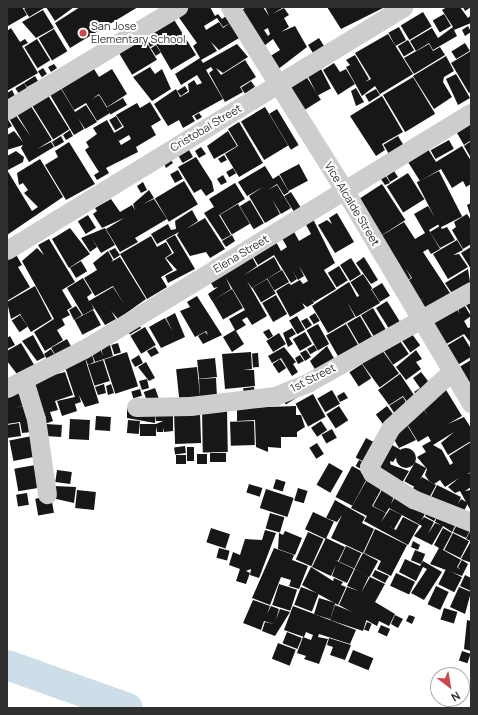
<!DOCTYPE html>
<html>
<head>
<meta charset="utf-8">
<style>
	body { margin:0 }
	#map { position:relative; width:478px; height:715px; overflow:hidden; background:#fff; font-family:Manrope,sans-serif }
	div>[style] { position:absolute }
	.river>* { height:30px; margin:-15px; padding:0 15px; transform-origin:15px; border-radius:15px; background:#cedee9 }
	.building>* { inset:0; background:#171717; transform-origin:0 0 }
	.round { border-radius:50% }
	.minor>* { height:19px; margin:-9.5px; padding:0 9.5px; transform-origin:9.5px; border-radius:9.5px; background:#cdcdcd }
	.dots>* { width:11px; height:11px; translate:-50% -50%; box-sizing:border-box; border:2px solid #fff; border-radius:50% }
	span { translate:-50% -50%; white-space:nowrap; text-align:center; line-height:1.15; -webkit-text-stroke:4px #fff; paint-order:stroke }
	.poi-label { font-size:11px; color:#303030 }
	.left { translate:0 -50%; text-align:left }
	.street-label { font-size:11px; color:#303030 }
	.frame { position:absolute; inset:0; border:8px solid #303030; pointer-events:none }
	.north { position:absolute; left:430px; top:667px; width:40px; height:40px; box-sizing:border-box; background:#fff; border:1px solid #acacac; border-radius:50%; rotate:149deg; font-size:11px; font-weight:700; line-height:16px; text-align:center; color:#303030 }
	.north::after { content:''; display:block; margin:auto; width:14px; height:18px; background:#d5444b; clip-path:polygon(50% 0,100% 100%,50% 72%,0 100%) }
</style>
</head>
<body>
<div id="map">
	<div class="river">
		<i style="left:7px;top:665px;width:128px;rotate:19.6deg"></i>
	</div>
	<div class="building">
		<i style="clip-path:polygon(7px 7px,22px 7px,27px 15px,8px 26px)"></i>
		<i style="clip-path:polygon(27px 7px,43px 7px,44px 8px,29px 17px,24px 9px)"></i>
		<i style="clip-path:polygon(46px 7px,74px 7px,55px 21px)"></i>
		<i style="clip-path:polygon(80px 7px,138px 7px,70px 48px,55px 23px)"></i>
		<i style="clip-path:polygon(183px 7px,210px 7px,215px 16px,218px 14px,222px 19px,226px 16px,230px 23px,223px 27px,217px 18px,204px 26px,206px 30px,219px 22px,223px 28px,230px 23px,239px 38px,219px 50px,211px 42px,217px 51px,201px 60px,203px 63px,237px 44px,248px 57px,223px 73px,216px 68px,221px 75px,245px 60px,256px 77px,240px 87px,243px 92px,225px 102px,209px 73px,213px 70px,211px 67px,206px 70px,223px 99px,192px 116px,195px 121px,183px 128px,179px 120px,168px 126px,154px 104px,176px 89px,180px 97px,189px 92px,188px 84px,194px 80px,197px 85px,202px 83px,197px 75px,181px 85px,175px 74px,200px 58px,193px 46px,197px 43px,175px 12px)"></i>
		<i style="clip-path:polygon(evenodd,246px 7px,263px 7px,269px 16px,265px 7px,284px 7px,272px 14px,284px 8px,289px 15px,284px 18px,289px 27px,281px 32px,295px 26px,307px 47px,277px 70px,269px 57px,280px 50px,273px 39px,264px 46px,242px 10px,246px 7px,268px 28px,270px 34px,268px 36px,264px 30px,268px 28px)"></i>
		<i style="clip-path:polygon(327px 7px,385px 7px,341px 29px)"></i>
		<i style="clip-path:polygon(447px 7px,460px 7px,468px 18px,471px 15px,471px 23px,454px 30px,457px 36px,433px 50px,429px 43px,416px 51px,410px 41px,432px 28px,438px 38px,453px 27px,442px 10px)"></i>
		<i style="clip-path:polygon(463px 7px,471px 7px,465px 11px)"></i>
		<i style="clip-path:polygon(43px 10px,54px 28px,36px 38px,22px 22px)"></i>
		<i style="left:423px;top:12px;width:17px;height:26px;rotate:59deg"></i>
		<i style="left:444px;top:14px;width:14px;height:13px;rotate:60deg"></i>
		<i style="clip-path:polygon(173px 18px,196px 55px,171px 70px,156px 44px,150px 47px,148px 43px,153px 40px,149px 32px)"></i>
		<i style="clip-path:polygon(468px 26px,471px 32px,465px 36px,462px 30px)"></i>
		<i style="left:399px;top:27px;width:15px;height:12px;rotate:62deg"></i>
		<i style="clip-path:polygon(11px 28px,20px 42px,25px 39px,28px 43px,22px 46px,38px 73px,7px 91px,7px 31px)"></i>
		<i style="left:54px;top:29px;width:26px;height:18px;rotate:59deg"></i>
		<i style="clip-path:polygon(388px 34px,413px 74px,380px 94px,375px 86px,362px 96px,346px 67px,350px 65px,346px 60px,355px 55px,369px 79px,365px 82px,371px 79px,355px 53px)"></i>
		<i style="left:142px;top:35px;width:29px;height:29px;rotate:59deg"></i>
		<i style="left:319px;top:38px;width:13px;height:13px;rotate:58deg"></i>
		<i style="left:37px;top:39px;width:25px;height:15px;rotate:58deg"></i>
		<i style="left:408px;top:40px;width:12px;height:12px;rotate:59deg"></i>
		<i style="left:465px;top:43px;width:9px;height:16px;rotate:58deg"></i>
		<i style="clip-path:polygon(429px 44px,433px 51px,440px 47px,445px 55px,414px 74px,404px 58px)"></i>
		<i style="left:156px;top:45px;width:9px;height:6px;rotate:58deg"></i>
		<i style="clip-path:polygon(471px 51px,471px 92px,469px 93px,451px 63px)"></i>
		<i style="clip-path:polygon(446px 56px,454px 71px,444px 77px,443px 82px,452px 97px,434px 109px,413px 76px)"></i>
		<i style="clip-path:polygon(334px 63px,340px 72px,346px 69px,355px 84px,338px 95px,323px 70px)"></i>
		<i style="clip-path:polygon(54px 64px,57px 68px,51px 72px,48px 67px)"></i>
		<i style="clip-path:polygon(150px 67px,155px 74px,162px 69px,171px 89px,152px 101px,133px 77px)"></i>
		<i style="left:43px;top:68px;width:7px;height:6px;rotate:56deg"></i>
		<i style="clip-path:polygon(94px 69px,99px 77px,112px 69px,127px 94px,107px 107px,99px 94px,92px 99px,99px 95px,110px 113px,97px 121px,86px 103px,74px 110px,60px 86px)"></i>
		<i style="left:321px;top:69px;width:22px;height:15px;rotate:63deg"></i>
		<i style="clip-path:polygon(456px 74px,470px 98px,458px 105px,446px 79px)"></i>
		<i style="clip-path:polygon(35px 76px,38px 81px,27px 87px,24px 83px)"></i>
		<i style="left:306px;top:76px;width:28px;height:24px;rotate:58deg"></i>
		<i style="left:413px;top:77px;width:43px;height:35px;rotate:59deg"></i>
		<i style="left:251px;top:81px;width:7px;height:12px;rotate:56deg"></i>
		<i style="left:24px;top:83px;width:6px;height:10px;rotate:59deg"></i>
		<i style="clip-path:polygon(185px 86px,188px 91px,181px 96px,177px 91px)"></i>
		<i style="clip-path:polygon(60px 87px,75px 112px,86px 105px,97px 122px,85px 129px,78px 118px,84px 129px,74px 135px,49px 93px)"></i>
		<i style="clip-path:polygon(356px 88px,364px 102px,356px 106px,351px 91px)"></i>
		<i style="clip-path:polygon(376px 89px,380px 95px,369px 102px,365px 95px)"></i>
		<i style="clip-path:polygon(12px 90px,15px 96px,7px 101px,7px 93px)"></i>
		<i style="left:46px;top:92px;width:44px;height:19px;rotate:58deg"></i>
		<i style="clip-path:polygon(382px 96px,403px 132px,382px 144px,385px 150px,376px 156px,350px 116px)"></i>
		<i style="left:123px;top:98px;width:8px;height:19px;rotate:60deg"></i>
		<i style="clip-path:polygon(150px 102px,161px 120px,151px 126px,156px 135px,136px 147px,138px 152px,106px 168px,109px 173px,97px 180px,94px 175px,99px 172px,85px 150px,89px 147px,86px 142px,97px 134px,93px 128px,107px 120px,121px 145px,131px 139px,129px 135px,119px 141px,114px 133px,124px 127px,116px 115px,137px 103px,140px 108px)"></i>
		<i style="clip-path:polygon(29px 103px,52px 140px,37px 149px,51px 142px,54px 147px,29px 162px,21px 148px,23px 145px,7px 150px,7px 135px,14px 131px,23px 142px,7px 115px,13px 111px,31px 137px,15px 111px)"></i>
		<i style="left:265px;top:107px;width:45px;height:28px;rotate:59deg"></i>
		<i style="left:277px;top:109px;width:42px;height:9px;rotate:59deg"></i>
		<i style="clip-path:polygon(199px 113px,202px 117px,197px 120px,194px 116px)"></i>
		<i style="left:116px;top:116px;width:12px;height:8px;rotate:59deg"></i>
		<i style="clip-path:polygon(7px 118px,12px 126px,7px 129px)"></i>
		<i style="clip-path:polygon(239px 122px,263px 163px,239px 177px,225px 154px,238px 146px,228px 129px)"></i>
		<i style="clip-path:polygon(471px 124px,471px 140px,464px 145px,457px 133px)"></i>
		<i style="clip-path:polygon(70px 130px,73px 136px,66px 140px,63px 135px)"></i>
		<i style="clip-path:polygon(228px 131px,237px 146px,214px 159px,207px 146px)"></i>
		<i style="clip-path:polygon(61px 136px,64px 142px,55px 147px,52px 142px)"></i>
		<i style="left:398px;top:136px;width:17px;height:17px;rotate:59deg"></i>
		<i style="left:449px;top:140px;width:10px;height:21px;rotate:61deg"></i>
		<i style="clip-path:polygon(471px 141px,471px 158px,464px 146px)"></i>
		<i style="clip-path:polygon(69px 142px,95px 184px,66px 200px,45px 165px,58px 157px,55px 151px)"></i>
		<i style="clip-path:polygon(462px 146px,471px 161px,471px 184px,466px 187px,463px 181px,452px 188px,441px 169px,420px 181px,408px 162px,428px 149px,436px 162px)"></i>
		<i style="clip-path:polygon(201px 147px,206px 154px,199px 158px,195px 151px)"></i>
		<i style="left:189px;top:150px;width:8px;height:12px;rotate:60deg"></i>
		<i style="clip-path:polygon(16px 151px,24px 157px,23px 162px,8px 170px,7px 156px)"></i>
		<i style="clip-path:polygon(224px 155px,227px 160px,221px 163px,218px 159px)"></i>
		<i style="clip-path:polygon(169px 157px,173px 163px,166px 168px,163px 161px)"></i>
		<i style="clip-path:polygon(196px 157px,212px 182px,214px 191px,206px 196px,201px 189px,194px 193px,178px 167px)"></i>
		<i style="clip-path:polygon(40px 159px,63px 197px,7px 235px,7px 170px,32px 211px,38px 207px,24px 193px,28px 190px,23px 183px,19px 185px,17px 173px)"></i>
		<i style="left:299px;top:164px;width:19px;height:22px;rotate:62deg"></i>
		<i style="clip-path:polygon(265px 166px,273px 179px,279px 175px,289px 192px,284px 195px,277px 184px,268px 190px,277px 185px,291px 208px,281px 214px,272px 199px,280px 214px,265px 223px,249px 196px,263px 187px,247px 196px,238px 182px)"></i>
		<i style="left:233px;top:168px;width:6px;height:8px;rotate:59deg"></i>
		<i style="left:178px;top:170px;width:10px;height:9px;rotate:61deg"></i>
		<i style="clip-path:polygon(394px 171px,398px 177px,390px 182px,387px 176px)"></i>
		<i style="left:439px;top:171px;width:51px;height:25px;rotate:63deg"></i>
		<i style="left:408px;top:173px;width:31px;height:25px;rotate:58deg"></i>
		<i style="clip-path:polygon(223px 175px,227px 182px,221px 185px,217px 179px)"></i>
		<i style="clip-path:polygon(386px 176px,390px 183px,385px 185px,381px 179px)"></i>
		<i style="left:184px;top:181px;width:27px;height:34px;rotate:59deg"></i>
		<i style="clip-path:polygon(143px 182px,147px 190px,141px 193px,137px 186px)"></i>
		<i style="clip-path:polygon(235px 183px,245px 199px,219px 215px,231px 235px,222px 240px,204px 213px,214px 207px,209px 199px)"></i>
		<i style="left:382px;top:184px;width:43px;height:33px;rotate:57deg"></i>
		<i style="clip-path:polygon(149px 190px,154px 198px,143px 204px,154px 199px,167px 219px,135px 238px,138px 242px,120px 252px,106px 229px,124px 218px,102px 228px,93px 214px,97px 211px,95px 208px,111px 199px,120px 212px,132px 205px,135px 210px,133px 204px)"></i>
		<i style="left:291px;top:192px;width:19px;height:8px;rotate:58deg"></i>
		<i style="left:250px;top:200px;width:27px;height:12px;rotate:59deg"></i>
		<i style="clip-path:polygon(471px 203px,471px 217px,467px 205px)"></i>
		<i style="left:238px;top:204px;width:23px;height:21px;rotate:59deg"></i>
		<i style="clip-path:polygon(428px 206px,439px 224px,429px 230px,440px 249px,431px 254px,428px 249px,423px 252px,450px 293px,430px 313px,414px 305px,424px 298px,414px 304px,402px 284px,412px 278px,406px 269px,411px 278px,402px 283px,376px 239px,404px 222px,415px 239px,425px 233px,414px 214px)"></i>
		<i style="clip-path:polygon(192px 210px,198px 221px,186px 229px,205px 218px,225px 249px,210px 258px,206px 252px,190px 256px,177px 235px,179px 232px,157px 244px,151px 234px,168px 224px,171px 230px,176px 229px,175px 221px)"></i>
		<i style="clip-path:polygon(337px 213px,354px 242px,335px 253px,318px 225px,327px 220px,332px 224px,329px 218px)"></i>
		<i style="clip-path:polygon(467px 214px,471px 220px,471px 244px,463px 249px,452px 230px,456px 227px,454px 222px)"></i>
		<i style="left:88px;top:215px;width:15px;height:12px;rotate:58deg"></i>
		<i style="clip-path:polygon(313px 219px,335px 263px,324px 270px,336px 289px,314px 302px,311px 298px,314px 303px,307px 307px,302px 303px,305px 308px,290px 317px,276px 291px,289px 283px,291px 285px,300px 280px,303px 284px,308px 281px,299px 266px,304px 276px,298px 280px,292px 270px,297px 279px,291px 283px,274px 255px,258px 265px,251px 253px,276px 242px,281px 251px,287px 247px,280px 235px,292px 228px,299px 241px,311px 234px,305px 223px)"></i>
		<i style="clip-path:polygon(440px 226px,442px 229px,447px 227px,455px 240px,440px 248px,430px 232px)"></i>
		<i style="clip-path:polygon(70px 228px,90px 254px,69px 268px,52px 239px)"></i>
		<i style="clip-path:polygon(105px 228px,115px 245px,101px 253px,92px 238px,97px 247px,90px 252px,81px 238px)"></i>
		<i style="clip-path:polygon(175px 235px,195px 269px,168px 283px,165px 276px,177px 270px,166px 258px,174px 253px,166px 240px)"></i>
		<i style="clip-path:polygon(232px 235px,235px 241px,226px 247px,222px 241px)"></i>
		<i style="clip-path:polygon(151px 236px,157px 247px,166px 242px,172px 253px,165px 258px,173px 270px,161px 277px,167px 287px,147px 299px,120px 254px)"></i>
		<i style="clip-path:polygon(49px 239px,75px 282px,62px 290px,72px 307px,67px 310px,70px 315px,62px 319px,65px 325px,57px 330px,63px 340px,45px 351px,34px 332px,54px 319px,22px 261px,37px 248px,44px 255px,38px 245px)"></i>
		<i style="clip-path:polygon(457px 240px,463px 250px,453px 255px,459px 254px,468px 267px,448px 279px,433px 254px)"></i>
		<i style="clip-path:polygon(471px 247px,471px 269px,461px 253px)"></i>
		<i style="clip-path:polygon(115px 248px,120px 255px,114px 259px,109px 251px)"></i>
		<i style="clip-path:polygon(14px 251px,22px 265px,18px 267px,30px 287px,7px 301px,7px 255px)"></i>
		<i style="clip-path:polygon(108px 251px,113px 260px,111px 262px,120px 257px,146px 299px,118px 319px,111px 311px,116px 319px,105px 325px,91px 303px,94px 309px,83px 315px,67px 288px,83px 278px,92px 293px,87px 297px,89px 301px,113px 287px,124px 304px,113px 286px,95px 296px,84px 278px,97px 270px,93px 263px)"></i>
		<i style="clip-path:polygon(250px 253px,257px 266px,244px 275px,274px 257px,281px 270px,252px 288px,247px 281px,267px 316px,252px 325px,247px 317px,242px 320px,246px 325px,236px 331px,244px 344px,232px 352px,223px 337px,235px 330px,229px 319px,245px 310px,226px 278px,231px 289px,212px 301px,208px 294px,218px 287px,214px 288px,208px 278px)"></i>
		<i style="clip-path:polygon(364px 257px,378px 280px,371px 284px,356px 263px)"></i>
		<i style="left:351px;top:258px;width:19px;height:13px;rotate:58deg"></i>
		<i style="left:81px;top:261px;width:12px;height:13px;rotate:59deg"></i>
		<i style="left:339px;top:266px;width:17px;height:13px;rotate:59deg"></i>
		<i style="clip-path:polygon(468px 269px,471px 288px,451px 292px,445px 283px)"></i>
		<i style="left:282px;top:270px;width:14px;height:17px;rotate:60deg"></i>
		<i style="left:363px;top:274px;width:17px;height:15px;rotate:57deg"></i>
		<i style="left:267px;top:279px;width:17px;height:17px;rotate:59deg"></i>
		<i style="clip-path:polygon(349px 282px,357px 297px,371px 289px,380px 303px,356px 317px,347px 302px,355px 317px,328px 333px,312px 306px)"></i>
		<i style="left:382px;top:283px;width:15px;height:12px;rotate:58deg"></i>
		<i style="clip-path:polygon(35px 286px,52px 319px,31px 332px,20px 314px,11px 319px,7px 302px)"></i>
		<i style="left:232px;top:289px;width:22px;height:23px;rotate:60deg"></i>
		<i style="left:276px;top:295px;width:22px;height:16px;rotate:60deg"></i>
		<i style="clip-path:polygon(197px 296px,222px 335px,203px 344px,198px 336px,205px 332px,208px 335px,206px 331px,195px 337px,180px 311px,190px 307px,187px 302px)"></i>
		<i style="left:387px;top:301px;width:25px;height:13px;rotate:58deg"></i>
		<i style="clip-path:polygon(463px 303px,471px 316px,464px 321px,468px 328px,471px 327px,471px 343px,464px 334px,443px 346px,429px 322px,455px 306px,460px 314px,457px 307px)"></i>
		<i style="clip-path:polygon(471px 303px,471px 313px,466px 305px)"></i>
		<i style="clip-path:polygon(76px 306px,82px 315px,74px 320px,69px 310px)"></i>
		<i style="left:373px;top:308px;width:27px;height:14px;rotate:59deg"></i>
		<i style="left:93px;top:310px;width:17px;height:21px;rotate:62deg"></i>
		<i style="clip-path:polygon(175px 313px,185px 337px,161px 348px,149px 327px,165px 318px,173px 332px,166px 318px)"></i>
		<i style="left:315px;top:313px;width:9px;height:7px;rotate:58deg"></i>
		<i style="left:20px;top:315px;width:14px;height:10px;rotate:56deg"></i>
		<i style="left:297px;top:316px;width:16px;height:9px;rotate:60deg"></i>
		<i style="left:360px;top:316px;width:24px;height:15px;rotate:60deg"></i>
		<i style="clip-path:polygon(307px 318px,312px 325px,306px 329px,301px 321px)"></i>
		<i style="left:137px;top:321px;width:8px;height:13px;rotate:60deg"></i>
		<i style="left:318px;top:324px;width:23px;height:13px;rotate:61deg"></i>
		<i style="left:346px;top:324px;width:24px;height:23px;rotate:60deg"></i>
		<i style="left:145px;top:327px;width:21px;height:17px;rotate:59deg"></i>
		<i style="clip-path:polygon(292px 328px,296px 334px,289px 338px,293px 344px,288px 347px,283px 333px)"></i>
		<i style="clip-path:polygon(269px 329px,273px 336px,268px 339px,263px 332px)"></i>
		<i style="left:409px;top:330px;width:19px;height:12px;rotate:54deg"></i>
		<i style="left:305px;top:332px;width:14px;height:14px;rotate:60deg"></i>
		<i style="left:279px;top:333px;width:13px;height:15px;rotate:58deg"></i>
		<i style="clip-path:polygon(33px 335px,45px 357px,37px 361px,22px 341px)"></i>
		<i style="left:396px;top:335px;width:23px;height:19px;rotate:56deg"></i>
		<i style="clip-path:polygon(10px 336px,15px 345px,7px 349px,7px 338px)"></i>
		<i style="clip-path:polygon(463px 336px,471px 349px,471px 357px,454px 367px,443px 348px)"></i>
		<i style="left:67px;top:339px;width:10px;height:18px;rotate:61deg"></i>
		<i style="clip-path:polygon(21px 343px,36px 368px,20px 378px,7px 361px,7px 351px)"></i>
		<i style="left:118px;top:343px;width:10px;height:7px;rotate:73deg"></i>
		<i style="clip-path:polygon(110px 345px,113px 356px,95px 362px,91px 351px,100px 348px,103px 356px,101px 348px)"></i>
		<i style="left:314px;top:345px;width:6px;height:8px;rotate:59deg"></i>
		<i style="clip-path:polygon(327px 346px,335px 360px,316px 371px,310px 361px)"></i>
		<i style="left:379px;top:346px;width:34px;height:24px;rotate:54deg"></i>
		<i style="clip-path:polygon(155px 347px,159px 353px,151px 357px,147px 351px)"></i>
		<i style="clip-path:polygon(284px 347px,296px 362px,293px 364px,298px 372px,292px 376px,281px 358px,272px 363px,268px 356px)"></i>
		<i style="clip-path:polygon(51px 349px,56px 357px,48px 361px,44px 354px)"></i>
		<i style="clip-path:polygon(306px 350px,311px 357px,305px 361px,300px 353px)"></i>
		<i style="clip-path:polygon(416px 350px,422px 359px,416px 362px,421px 369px,406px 380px,396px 367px)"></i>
		<i style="left:127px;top:352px;width:36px;height:24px;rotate:72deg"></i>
		<i style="clip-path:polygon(251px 352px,252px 369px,243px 370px,254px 370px,255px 386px,225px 389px,222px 354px)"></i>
		<i style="left:258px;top:353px;width:14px;height:6px;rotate:86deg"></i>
		<i style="clip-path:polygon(92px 355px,94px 362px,88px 365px,85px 357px)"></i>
		<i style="clip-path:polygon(139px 355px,143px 363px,135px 367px,131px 360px)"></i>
		<i style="clip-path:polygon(300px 355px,304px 361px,298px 364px,295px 358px)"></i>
		<i style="clip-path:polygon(85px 357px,87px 365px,84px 366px,87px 365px,99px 403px,85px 407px,79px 395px,81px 402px,75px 404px,77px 411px,62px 416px,57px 401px,75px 397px,64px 364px)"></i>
		<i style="left:215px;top:358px;width:19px;height:18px;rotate:84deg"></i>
		<i style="left:280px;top:359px;width:11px;height:9px;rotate:56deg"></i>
		<i style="left:103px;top:360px;width:22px;height:16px;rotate:72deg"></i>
		<i style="clip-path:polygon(471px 360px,471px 388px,456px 369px)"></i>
		<i style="clip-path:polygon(146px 362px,155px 378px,149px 381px,138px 367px)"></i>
		<i style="left:362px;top:364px;width:17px;height:15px;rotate:57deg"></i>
		<i style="left:197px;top:367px;width:31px;height:21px;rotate:84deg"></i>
		<i style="clip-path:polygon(65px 372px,73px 395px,55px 401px,58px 410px,50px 412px,53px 421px,42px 425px,39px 416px,47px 413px,37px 416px,26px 382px)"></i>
		<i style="clip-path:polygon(421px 372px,428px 381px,417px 395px,414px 392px,420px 388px,413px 378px)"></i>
		<i style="clip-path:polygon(400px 374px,416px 398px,408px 403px,403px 396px,389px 405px,378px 390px)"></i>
		<i style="left:216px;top:378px;width:18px;height:17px;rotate:87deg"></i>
		<i style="clip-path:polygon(147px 379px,149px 388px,142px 390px,139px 381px)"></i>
		<i style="clip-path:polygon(104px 384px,106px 393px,98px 395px,95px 387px)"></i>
		<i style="clip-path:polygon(111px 384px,114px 393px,108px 395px,106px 386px)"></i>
		<i style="clip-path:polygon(443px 385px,462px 416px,448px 424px,464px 417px,471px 428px,471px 441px,448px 455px,441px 443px,454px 432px,433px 445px,442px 450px,450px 465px,453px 463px,449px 456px,471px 442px,471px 472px,467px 474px,471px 473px,471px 487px,465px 491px,471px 490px,471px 511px,460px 491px,455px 493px,448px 487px,459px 478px,445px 487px,440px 480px,434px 484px,429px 481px,425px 475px,427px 469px,417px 457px,426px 452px,422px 446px,431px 441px,428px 436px,418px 442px,407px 424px,415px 419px,409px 409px,419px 403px,428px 416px,418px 400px)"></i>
		<i style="left:254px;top:387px;width:8px;height:11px;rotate:83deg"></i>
		<i style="left:155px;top:388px;width:12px;height:12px;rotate:70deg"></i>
		<i style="left:140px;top:389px;width:7px;height:9px;rotate:74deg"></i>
		<i style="left:292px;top:390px;width:9px;height:13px;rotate:58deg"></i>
		<i style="left:332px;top:390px;width:16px;height:17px;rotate:60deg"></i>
		<i style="clip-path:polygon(25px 391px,28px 405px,14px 408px,30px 405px,32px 432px,22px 433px,20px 422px,7px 424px,7px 394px)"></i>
		<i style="clip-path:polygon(344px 392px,348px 398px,340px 402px,337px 396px)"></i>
		<i style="left:313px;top:394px;width:26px;height:20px;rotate:61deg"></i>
		<i style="left:403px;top:397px;width:9px;height:16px;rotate:58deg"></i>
		<i style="clip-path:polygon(296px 406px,296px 415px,301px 415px,305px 427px,297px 432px,297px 437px,281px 437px,281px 448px,268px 447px,268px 452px,256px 447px,255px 420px,237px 421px,237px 408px)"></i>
		<i style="left:339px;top:406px;width:17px;height:15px;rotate:57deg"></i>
		<i style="left:387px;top:406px;width:15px;height:14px;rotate:53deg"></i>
		<i style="clip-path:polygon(127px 408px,162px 408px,163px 415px,173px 415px,173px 431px,164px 432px,163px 428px,163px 432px,157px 432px,156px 426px,156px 436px,140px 436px,140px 424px,156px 424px,163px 421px,156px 421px,156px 412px,155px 423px,127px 418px)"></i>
		<i style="left:227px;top:408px;width:44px;height:25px;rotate:89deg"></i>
		<i style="left:200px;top:412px;width:31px;height:26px;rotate:88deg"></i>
		<i style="left:96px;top:416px;width:15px;height:14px;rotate:4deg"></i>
		<i style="left:70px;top:419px;width:20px;height:20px;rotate:3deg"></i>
		<i style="left:128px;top:420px;width:12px;height:13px;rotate:5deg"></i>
		<i style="clip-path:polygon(404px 420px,416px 440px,399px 448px,389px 431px)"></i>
		<i style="left:254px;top:421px;width:24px;height:24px;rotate:88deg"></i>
		<i style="left:321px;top:421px;width:11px;height:12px;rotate:56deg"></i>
		<i style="clip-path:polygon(19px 423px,21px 436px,7px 438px,7px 425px)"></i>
		<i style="left:46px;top:424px;width:16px;height:12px;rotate:4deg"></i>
		<i style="left:332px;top:429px;width:10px;height:12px;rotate:61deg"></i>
		<i style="left:32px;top:436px;width:21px;height:23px;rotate:79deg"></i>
		<i style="left:366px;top:438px;width:15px;height:22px;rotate:28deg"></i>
		<i style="clip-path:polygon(385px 441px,401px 450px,393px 462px,390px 461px,391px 467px,375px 458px)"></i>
		<i style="left:317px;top:443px;width:13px;height:9px;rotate:58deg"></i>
		<i style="left:185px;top:446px;width:7px;height:11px;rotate:82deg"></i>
		<i style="left:187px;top:447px;width:7px;height:14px"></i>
		<i class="round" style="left:396px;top:448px;width:20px;height:20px"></i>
		<i style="left:226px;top:453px;width:9px;height:16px;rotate:90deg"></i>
		<i style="left:207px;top:454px;width:10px;height:10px;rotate:90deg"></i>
		<i style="left:176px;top:455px;width:10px;height:9px"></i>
		<i style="clip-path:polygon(375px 459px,409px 471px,403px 481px,400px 479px,403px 481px,400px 487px,385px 478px)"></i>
		<i style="left:359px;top:460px;width:10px;height:7px;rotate:29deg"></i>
		<i style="left:415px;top:462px;width:13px;height:22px;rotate:29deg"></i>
		<i style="left:329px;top:463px;width:16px;height:25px;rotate:30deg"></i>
		<i style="left:35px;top:465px;width:23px;height:21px;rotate:80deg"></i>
		<i style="left:352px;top:466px;width:19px;height:35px;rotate:28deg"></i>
		<i style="left:57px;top:470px;width:15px;height:12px;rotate:8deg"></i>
		<i style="clip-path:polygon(369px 476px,384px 484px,372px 506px,386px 513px,381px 522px,390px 509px,402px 515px,394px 529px,387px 525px,392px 528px,389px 532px,392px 528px,396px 530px,403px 517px,419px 525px,408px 545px,364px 521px,367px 516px,351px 508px)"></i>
		<i style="clip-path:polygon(422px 477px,436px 485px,427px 502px,410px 492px)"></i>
		<i style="left:276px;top:479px;width:10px;height:10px;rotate:17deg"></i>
		<i style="left:249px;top:484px;width:14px;height:9px;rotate:17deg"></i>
		<i style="clip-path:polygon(437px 485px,461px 497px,458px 504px,461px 499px,468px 503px,464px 511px,431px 497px)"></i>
		<i style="clip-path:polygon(54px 486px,76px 487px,74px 503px,52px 498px)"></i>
		<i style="left:298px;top:488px;width:10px;height:13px;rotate:17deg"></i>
		<i style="clip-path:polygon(383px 488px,395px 494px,391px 504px,395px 497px,427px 510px,421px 521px,424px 517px,434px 522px,428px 534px,435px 523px,441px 525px,435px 522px,437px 517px,434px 521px,425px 516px,429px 508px,458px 520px,452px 532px,443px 526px,432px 545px,414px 536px,422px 526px,389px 508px,386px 513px,373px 506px)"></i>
		<i style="left:266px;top:489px;width:29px;height:20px;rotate:18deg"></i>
		<i style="left:77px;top:490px;width:19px;height:18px;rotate:6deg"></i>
		<i style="left:27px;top:493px;width:12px;height:11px;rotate:81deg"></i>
		<i style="left:51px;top:496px;width:17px;height:16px;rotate:80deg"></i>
		<i style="clip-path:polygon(335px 500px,365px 517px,362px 523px,374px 529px,363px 553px,331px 538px,342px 515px,337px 522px,326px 518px)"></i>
		<i style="left:313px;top:512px;width:23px;height:19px;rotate:25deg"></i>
		<i style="left:270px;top:513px;width:15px;height:16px;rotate:16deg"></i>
		<i style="clip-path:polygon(460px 519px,471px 529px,466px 538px,453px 532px)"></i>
		<i style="left:211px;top:528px;width:20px;height:15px;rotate:18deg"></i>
		<i style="clip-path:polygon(443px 528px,452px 533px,443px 550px,461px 560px,457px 567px,461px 570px,458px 567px,462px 560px,468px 564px,462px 576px,430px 564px,439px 548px,434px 545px)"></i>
		<i style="clip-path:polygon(375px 529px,407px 545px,391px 576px,377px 569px,381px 561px,364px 553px)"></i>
		<i style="clip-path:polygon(265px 530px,276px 533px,259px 578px,250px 575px,251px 569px,246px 571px,250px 573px,246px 584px,236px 581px,240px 569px,229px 565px,233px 552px,240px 555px,245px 539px,262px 540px)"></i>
		<i style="clip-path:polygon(471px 530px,471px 562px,469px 562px,461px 559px,471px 541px,466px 539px)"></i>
		<i style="clip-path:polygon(285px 531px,302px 538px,295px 555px,278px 549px,279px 533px,283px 535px)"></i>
		<i style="left:308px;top:532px;width:17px;height:30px;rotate:24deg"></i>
		<i style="left:453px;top:533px;width:18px;height:19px;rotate:27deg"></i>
		<i style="clip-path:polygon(326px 538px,345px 547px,338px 561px,335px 560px,354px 569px,347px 583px,332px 576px,336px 565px,331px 576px,312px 567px)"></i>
		<i style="clip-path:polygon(413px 541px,420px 545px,418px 550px,411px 547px)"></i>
		<i style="left:346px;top:546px;width:17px;height:17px;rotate:25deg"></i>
		<i style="left:219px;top:548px;width:11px;height:10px;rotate:15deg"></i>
		<i style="clip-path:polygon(274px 548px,294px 555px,292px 560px,308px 566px,299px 589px,289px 586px,291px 580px,281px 577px,270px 605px,252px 598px)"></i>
		<i style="left:415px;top:550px;width:11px;height:11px;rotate:22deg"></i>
		<i style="left:363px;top:553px;width:17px;height:18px;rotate:28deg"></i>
		<i style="clip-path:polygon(405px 559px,420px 566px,423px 561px,442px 572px,424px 600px,411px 593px,427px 569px,423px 567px,416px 581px,399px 572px)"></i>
		<i style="clip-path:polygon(311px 567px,333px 581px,334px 578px,343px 582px,341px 585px,346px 587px,338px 605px,302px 585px)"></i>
		<i style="clip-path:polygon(355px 569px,369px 576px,361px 593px,370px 577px,385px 584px,375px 602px,395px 614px,389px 626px,379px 621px,377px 626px,339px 605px,347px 587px,359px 591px,347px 586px)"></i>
		<i style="left:446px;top:569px;width:18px;height:17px;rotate:27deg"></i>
		<i style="clip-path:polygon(375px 570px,389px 576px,385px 583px,372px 576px)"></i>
		<i style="left:396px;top:573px;width:21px;height:14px;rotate:25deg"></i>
		<i style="clip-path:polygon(465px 575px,471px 578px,471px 591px,460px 586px)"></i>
		<i style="left:279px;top:584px;width:19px;height:22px;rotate:18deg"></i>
		<i style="left:436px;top:586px;width:14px;height:20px;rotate:25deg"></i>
		<i style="left:301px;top:587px;width:19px;height:19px;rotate:21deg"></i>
		<i style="clip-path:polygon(459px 587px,471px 592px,465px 614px,450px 607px)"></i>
		<i style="left:319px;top:598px;width:17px;height:17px;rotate:17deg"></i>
		<i style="clip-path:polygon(253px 600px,270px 606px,267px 614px,271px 606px,279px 609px,276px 620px,280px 609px,290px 612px,275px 636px,262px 631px,265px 622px,274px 624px,264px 621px,261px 630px,243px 623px)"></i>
		<i style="clip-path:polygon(335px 605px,367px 618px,363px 631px,330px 620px)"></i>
		<i style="clip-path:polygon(293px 606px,356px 630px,350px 644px,319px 634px,318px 637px,328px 639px,319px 664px,304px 659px,306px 656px,297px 653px,303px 637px,311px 640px,313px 635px,306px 632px,304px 637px,284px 630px)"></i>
		<i style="left:444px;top:608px;width:14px;height:12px;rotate:17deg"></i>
		<i style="clip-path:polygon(395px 615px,403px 619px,398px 628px,391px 624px)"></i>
		<i style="clip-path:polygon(409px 615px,415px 617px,412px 624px,406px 621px)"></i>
		<i style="clip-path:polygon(467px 620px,471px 621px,471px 651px,464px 649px)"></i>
		<i style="left:367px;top:622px;width:5px;height:8px;rotate:22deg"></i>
		<i style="left:381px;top:625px;width:10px;height:8px;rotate:24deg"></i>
		<i style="left:287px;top:632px;width:16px;height:12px;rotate:22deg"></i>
		<i style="clip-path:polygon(329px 638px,351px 645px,345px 660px,330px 655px,333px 647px,327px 645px)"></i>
		<i style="left:278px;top:643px;width:19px;height:17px;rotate:21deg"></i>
		<i style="left:353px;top:650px;width:22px;height:13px;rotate:22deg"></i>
		<i style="left:462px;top:651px;width:9px;height:10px;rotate:18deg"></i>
	</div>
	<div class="minor">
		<i style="left:230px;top:7px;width:217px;rotate:58deg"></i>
		<i style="left:345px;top:191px;width:247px;rotate:59.3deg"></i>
		<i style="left:7px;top:110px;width:200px;rotate:-31.1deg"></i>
		<i style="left:7px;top:250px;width:465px;rotate:-31.5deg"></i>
		<i style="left:452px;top:371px;width:83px;rotate:137.4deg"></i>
		<i style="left:391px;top:427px;width:46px;rotate:118.8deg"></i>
		<i style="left:369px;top:467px;width:7px;rotate:63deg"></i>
		<i style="left:372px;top:473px;width:49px;rotate:32.4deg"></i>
		<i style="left:413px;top:499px;width:62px;rotate:21.6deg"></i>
		<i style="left:24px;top:380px;width:41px;rotate:72.9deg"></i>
		<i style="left:36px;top:419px;width:76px;rotate:81.7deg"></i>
		<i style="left:7px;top:388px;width:86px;rotate:-26.9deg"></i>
		<i style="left:84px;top:349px;width:453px;rotate:-31.4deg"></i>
		<i style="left:136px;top:407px;width:54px;rotate:-1.1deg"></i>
		<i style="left:190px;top:406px;width:86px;rotate:-6.7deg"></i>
		<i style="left:275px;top:396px;width:37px;rotate:-22deg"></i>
		<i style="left:309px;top:382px;width:186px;rotate:-29.3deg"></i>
	</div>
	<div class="dots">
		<i style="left:83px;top:33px;background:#d5444b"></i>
	</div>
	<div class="poi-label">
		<span class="left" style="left:91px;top:33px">San Jose<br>Elementary School</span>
	</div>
	<div class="street-label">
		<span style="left:206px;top:128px;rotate:-31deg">Cristobal Street</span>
		<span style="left:352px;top:204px;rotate:59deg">Vice Alcalde Street</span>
		<span style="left:241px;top:254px;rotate:-31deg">Elena Street</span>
		<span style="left:313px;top:378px;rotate:-27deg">1st Street</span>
	</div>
	<div class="frame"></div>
	<div class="north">N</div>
</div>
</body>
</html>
